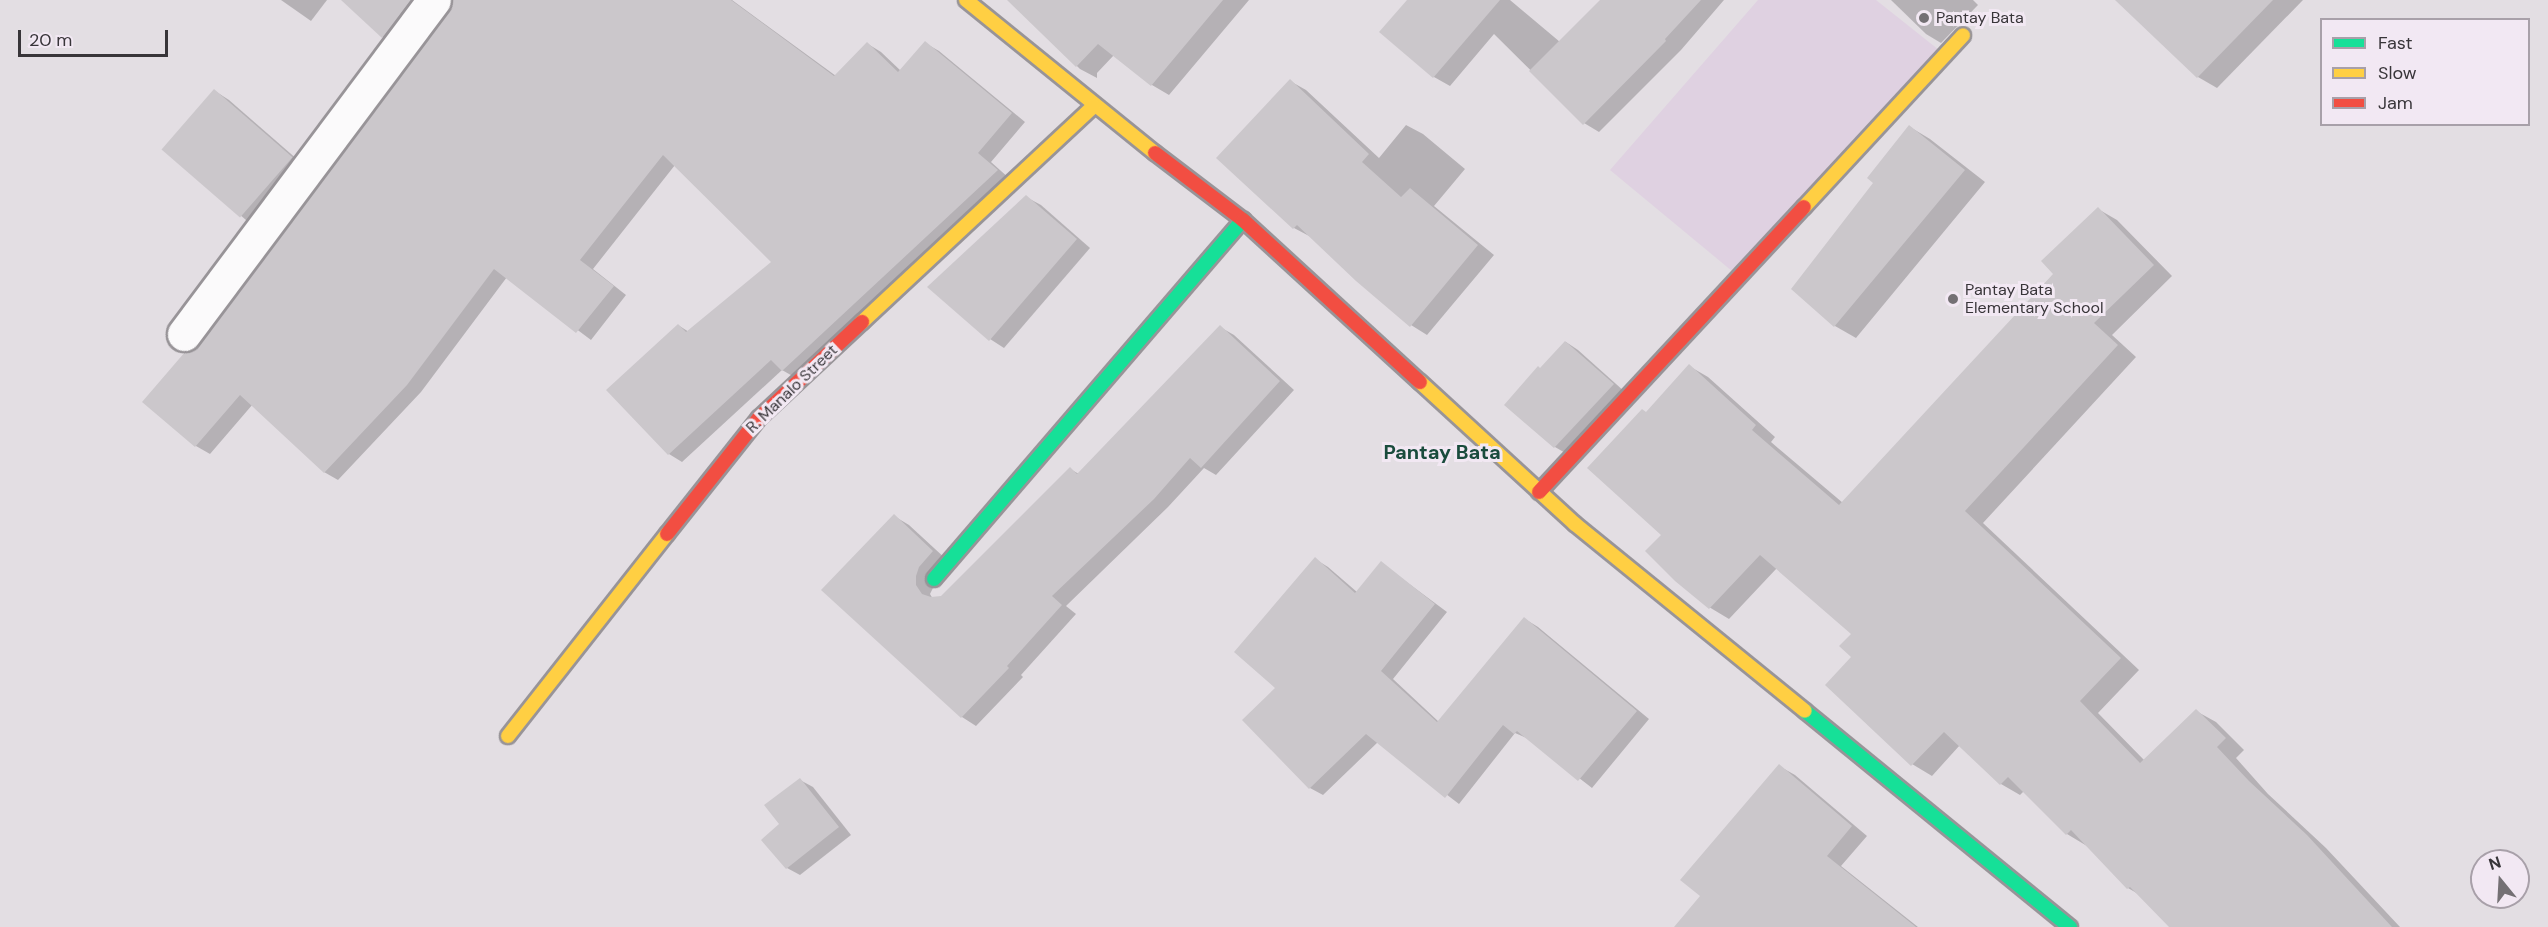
<!DOCTYPE html>
<html>
<head>
<meta charset="utf-8">
<style>
	body { margin:0 }
	#map { position:relative; width:2548px; height:927px; overflow:hidden; background:#e3dee3; font-family:"DM Sans",sans-serif }
	div>[style] { position:absolute }
	.green>* { inset:0; background:#dfd1e1 }
	.shadow>* { inset:0; background:#0003 }
	.building>* { inset:0; background:#cbc7cb; transform-origin:0 0 }
	.roads { filter:drop-shadow(2px 0 #989498) drop-shadow(-2px 0 #989498) drop-shadow(0 2px #989498) drop-shadow(0 -2px #989498) }
	.street>* { height:33px; margin:-16.5px; padding:0 16.5px; transform-origin:16.5px; border-radius:16.5px; background:#fbfafb }
	.fast>* { height:14px; margin:-7px; padding:0 7px; transform-origin:7px; border-radius:7px; background:#16e098 }
	.slow>* { height:14px; margin:-7px; padding:0 7px; transform-origin:7px; border-radius:7px; background:#ffcf43 }
	.jam>* { height:14px; margin:-7px; padding:0 7px; transform-origin:7px; border-radius:7px; background:#f24e42 }
	.dots>* { width:16px; height:16px; translate:-50% -50%; box-sizing:border-box; border:3px solid #f2e8f3; border-radius:50% }
	span { translate:-50% -50%; white-space:nowrap; text-align:center; line-height:1.15; -webkit-text-stroke:6px #f2e8f3; paint-order:stroke }
	.poi-label { font-size:16px; color:#383539 }
	.left { translate:0 -50%; text-align:left }
	.street-label { font-size:16px; color:#383539 }
	.quarter-label { font-size:20px; color:#1a4c3d; font-weight:700 }
	.legend { position:absolute; left:2320px; top:18px; width:210px; height:108px; box-sizing:border-box; background:#f2e8f3; border:2px solid #a8a0a9; margin:0; padding:8px 10px; list-style:none; font-size:18px; color:#383539 }
	.legend li { display:flex; align-items:center; gap:12px; height:30px }
	.legend b { width:30px; border:2px solid #a8a0a9 }
	.north { position:absolute; left:2470px; top:849px; width:60px; height:60px; box-sizing:border-box; background:#f2e8f3; border:2px solid #a8a0a9; border-radius:50%; rotate:342deg; font-size:16px; font-weight:700; line-height:24px; text-align:center; color:#383539 }
	.north::after { content:''; display:block; margin:auto; width:21px; height:27px; background:#747074; clip-path:polygon(50% 0,100% 100%,50% 72%,0 100%) }
	.scale { position:absolute; left:18px; top:30px; width:150px; height:27px; box-sizing:border-box; border:3px solid #383539; border-top:0; padding-left:8px; font-size:18px; line-height:21px; white-space:nowrap; color:#383539; -webkit-text-stroke:4px #f2e8f3; paint-order:stroke }
</style>
</head>
<body>
<div id="map">
	<div class="green">
		<i style="clip-path:polygon(1758px 0,1876px 0,1944px 54px,1738px 276px,1610px 170px)"></i>
	</div>
	<div class="shadow">
		<i style="clip-path:polygon(281px 0,327px 0,311px 21px)"></i>
		<i style="clip-path:polygon(344px 0,430px 0,396px 45px,383px 37px)"></i>
		<i style="clip-path:polygon(454px 0,732px 0,836px 76px,868px 44px,881px 52px,901px 71px,925px 43px,939px 51px,1025px 122px,991px 162px,1010px 179px,796px 378px,782px 370px,682px 462px,669px 454px,678px 325px,689px 332px,773px 262px,675px 165px,593px 269px,626px 295px,591px 340px,507px 277px,421px 392px,338px 480px,324px 472px,253px 404px,210px 454px,196px 446px,144px 402px,200px 346px,451px 11px)"></i>
		<i style="clip-path:polygon(1009px 0,1249px 0,1169px 95px,1152px 85px,1114px 55px,1097px 73px,1097px 78px,1080px 69px)"></i>
		<i style="clip-path:polygon(1409px 0,1510px 0,1560px 42px,1602px 0,1724px 0,1681px 50px,1599px 132px,1584px 123px,1494px 34px,1450px 86px,1434px 77px,1381px 32px)"></i>
		<i style="clip-path:polygon(1891px 0,1973px 0,1978px 5px,1941px 43px,1926px 34px)"></i>
		<i style="clip-path:polygon(2142px 0,2303px 0,2217px 88px,2198px 77px)"></i>
		<i style="clip-path:polygon(1290px 81px,1306px 90px,1379px 158px,1406px 125px,1423px 134px,1465px 169px,1434px 206px,1494px 255px,1427px 335px,1411px 325px,1311px 237px,1294px 228px)"></i>
		<i style="clip-path:polygon(215px 91px,229px 100px,306px 167px,260px 228px,246px 220px,164px 150px)"></i>
		<i style="clip-path:polygon(1910px 127px,1930px 139px,1985px 182px,1856px 338px,1835px 326px,1793px 289px,1876px 183px)"></i>
		<i style="clip-path:polygon(1026px 197px,1041px 205px,1090px 248px,1004px 348px,990px 339px)"></i>
		<i style="clip-path:polygon(2098px 209px,2117px 220px,2172px 276px,2112px 335px,2136px 357px,1983px 523px,2139px 670px,2098px 713px,2145px 761px,2196px 711px,2216px 722px,2244px 750px,2236px 758px,2268px 794px,2326px 848px,2400px 927px,2171px 927px,2140px 895px,2128px 888px,2087px 846px,2067px 834px,2024px 791px,2020px 795px,2001px 784px,1960px 745px,1932px 776px,1912px 764px,1853px 657px,1853px 634px,1777px 568px,1729px 619px,1709px 607px,1663px 535px,1647px 413px,1689px 366px,1708px 377px,1775px 437px,1771px 442px,1843px 503px,2055px 274px)"></i>
		<i style="clip-path:polygon(1220px 327px,1234px 335px,1294px 390px,1216px 475px,1204px 468px,1168px 507px,1066px 606px,1076px 614px,1021px 675px,1023px 677px,976px 726px,962px 717px,823px 590px,894px 516px,909px 525px,947px 560px,930px 594px,933px 599px,941px 598px,1070px 469px,1079px 474px)"></i>
		<i style="clip-path:polygon(1566px 342px,1578px 350px,1625px 392px,1567px 454px,1555px 447px,1540px 369px)"></i>
		<i style="clip-path:polygon(1315px 559px,1328px 567px,1357px 592px,1381px 563px,1447px 612px,1393px 679px,1439px 722px,1525px 619px,1538px 627px,1649px 719px,1592px 788px,1529px 739px,1515px 733px,1459px 804px,1378px 742px,1323px 795px,1310px 788px)"></i>
		<i style="clip-path:polygon(1779px 766px,1795px 775px,1867px 836px,1841px 866px,1918px 927px,1676px 927px,1702px 896px)"></i>
		<i style="clip-path:polygon(800px 780px,813px 787px,851px 835px,800px 875px,787px 868px,781px 825px)"></i>
	</div>
	<div class="building">
		<i style="clip-path:polygon(341px 0,411px 0,382px 38px)"></i>
		<i style="clip-path:polygon(452px 0,731px 0,834px 76px,867px 42px,898px 72px,925px 41px,1012px 113px,978px 153px,998px 170px,782px 371px,771px 360px,668px 455px,606px 390px,678px 324px,686px 332px,771px 262px,663px 155px,580px 260px,614px 286px,576px 333px,494px 269px,407px 385px,324px 473px,240px 395px,195px 447px,142px 402px,185px 352px,199px 345px,449px 11px)"></i>
		<i style="clip-path:polygon(1007px 0,1223px 0,1151px 86px,1098px 44px,1076px 67px)"></i>
		<i style="clip-path:polygon(1407px 0,1500px 0,1433px 78px,1379px 32px)"></i>
		<i style="clip-path:polygon(1600px 0,1701px 0,1665px 39px,1666px 41px,1583px 125px,1529px 71px)"></i>
		<i style="clip-path:polygon(2115px 0,2273px 0,2197px 78px)"></i>
		<i style="clip-path:polygon(1290px 79px,1369px 154px,1362px 162px,1401px 197px,1410px 188px,1478px 245px,1410px 327px,1356px 281px,1297px 225px,1293px 229px,1216px 158px)"></i>
		<i style="left:214px;top:89px;width:104px;height:80px;rotate:41deg"></i>
		<i style="clip-path:polygon(1909px 125px,1965px 170px,1834px 327px,1791px 289px,1873px 183px,1867px 178px)"></i>
		<i style="clip-path:polygon(1026px 195px,1077px 239px,989px 341px,927px 287px)"></i>
		<i style="clip-path:polygon(2098px 207px,2154px 265px,2094px 323px,2118px 345px,1965px 511px,2121px 658px,2080px 701px,2140px 763px,2196px 709px,2226px 738px,2217px 747px,2249px 781px,2307px 835px,2392px 927px,2169px 927px,2130px 887px,2127px 889px,2071px 830px,2066px 835px,2008px 777px,2000px 785px,1944px 732px,1911px 766px,1825px 685px,1851px 657px,1839px 646px,1851px 634px,1760px 555px,1709px 609px,1675px 581px,1645px 551px,1661px 535px,1587px 468px,1642px 409px,1646px 412px,1689px 364px,1756px 425px,1752px 430px,1839px 505px,2053px 274px,2041px 261px)"></i>
		<i style="clip-path:polygon(1220px 325px,1280px 381px,1201px 468px,1190px 458px,1154px 499px,1052px 596px,1062px 605px,1007px 666px,1009px 668px,961px 718px,821px 590px,894px 514px,933px 551px,919px 567px,916px 576px,916px 585px,922px 594px,931px 597px,941px 596px,1070px 467px,1077px 474px)"></i>
		<i style="clip-path:polygon(1565px 341px,1614px 384px,1554px 448px,1504px 405px,1538px 366px,1540px 368px)"></i>
		<i style="clip-path:polygon(1315px 557px,1355px 593px,1381px 561px,1435px 604px,1381px 671px,1437px 722px,1524px 617px,1637px 711px,1578px 781px,1517px 731px,1514px 734px,1503px 725px,1445px 798px,1366px 734px,1309px 789px,1242px 720px,1275px 688px,1234px 652px)"></i>
		<i style="clip-path:polygon(1779px 764px,1852px 826px,1827px 856px,1916px 927px,1674px 927px,1700px 896px,1680px 880px)"></i>
		<i style="clip-path:polygon(800px 778px,839px 827px,786px 869px,761px 840px,779px 824px,764px 805px)"></i>
	</div>
	<div class="roads">
		<div class="street">
			<i style="left:184px;top:334px;width:417px;rotate:-53.2deg"></i>
		</div>
		<div class="fast">
			<i style="left:934px;top:579px;width:474px;rotate:-49.3deg"></i>
			<i style="left:1805px;top:711px;width:342px;rotate:39.2deg"></i>
		</div>
		<div class="slow">
			<i style="left:966px;top:0;width:243px;rotate:39deg"></i>
			<i style="left:1804px;top:207px;width:234px;rotate:-47.2deg"></i>
			<i style="left:862px;top:322px;width:317px;rotate:-43deg"></i>
			<i style="left:1420px;top:382px;width:210px;rotate:42.5deg"></i>
			<i style="left:1575px;top:524px;width:296px;rotate:39.1deg"></i>
			<i style="left:508px;top:736px;width:257px;rotate:-51.8deg"></i>
		</div>
		<div class="jam">
			<i style="left:1155px;top:153px;width:111px;rotate:37.3deg"></i>
			<i style="left:1243px;top:220px;width:240px;rotate:42.5deg"></i>
			<i style="left:1539px;top:492px;width:389px;rotate:-47.1deg"></i>
			<i style="left:667px;top:534px;width:148px;rotate:-51.6deg"></i>
			<i style="left:759px;top:418px;width:141px;rotate:-43deg"></i>
		</div>
	</div>
	<div class="dots">
		<i style="left:1924px;top:18px;background:#747074"></i>
		<i style="left:1953px;top:299px;background:#747074"></i>
	</div>
	<div class="poi-label">
		<span class="left" style="left:1936px;top:18px">Pantay Bata</span>
		<span class="left" style="left:1965px;top:299px">Pantay Bata<br>Elementary School</span>
	</div>
	<div class="street-label">
		<span style="left:792px;top:389px;rotate:-44deg">R. Manalo Street</span>
	</div>
	<div class="quarter-label">
		<span style="left:1442px;top:452px">Pantay Bata</span>
	</div>
	<ul class="legend">
	<li><b style="height:8px;background:#16e098"></b>Fast</li>
	<li><b style="height:8px;background:#ffcf43"></b>Slow</li>
	<li><b style="height:8px;background:#f24e42"></b>Jam</li>
	</ul>
	<div class="north">N</div>
	<div class="scale">20 m</div>
</div>
</body>
</html>
